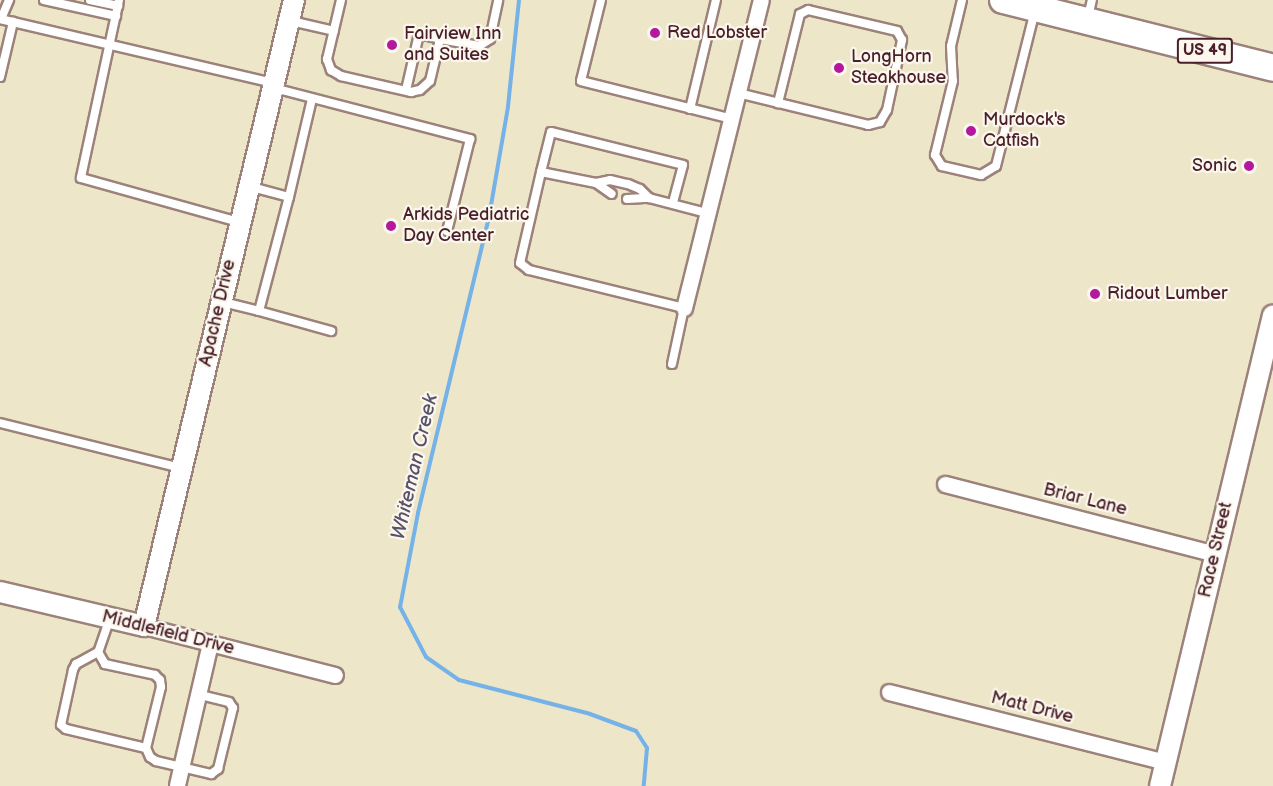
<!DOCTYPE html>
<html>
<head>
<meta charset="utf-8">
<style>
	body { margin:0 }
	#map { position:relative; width:1273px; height:786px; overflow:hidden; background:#ede6c9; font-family:"Balsamiq Sans",sans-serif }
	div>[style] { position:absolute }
	.stream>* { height:4px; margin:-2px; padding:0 2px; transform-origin:2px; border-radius:2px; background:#74b2e7 }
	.roads { filter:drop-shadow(2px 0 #9c827a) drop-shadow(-2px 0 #9c827a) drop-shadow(0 2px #9c827a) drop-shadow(0 -2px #9c827a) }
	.service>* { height:8px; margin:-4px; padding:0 4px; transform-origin:4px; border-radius:4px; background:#fff }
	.minor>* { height:15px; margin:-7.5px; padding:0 7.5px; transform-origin:7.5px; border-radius:7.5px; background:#fff }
	.tertiary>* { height:20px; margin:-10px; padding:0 10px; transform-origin:10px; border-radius:10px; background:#fff }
	.trunk>* { height:26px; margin:-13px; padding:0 13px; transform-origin:13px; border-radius:13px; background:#fff }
	.dots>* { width:16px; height:16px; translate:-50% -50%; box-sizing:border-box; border:3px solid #fbf7ec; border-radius:50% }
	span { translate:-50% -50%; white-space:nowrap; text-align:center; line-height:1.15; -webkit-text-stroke:4.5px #fbf7ec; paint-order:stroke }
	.shield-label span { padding:2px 4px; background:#fbf7ec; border:2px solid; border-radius:4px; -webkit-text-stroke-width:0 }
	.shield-label { font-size:16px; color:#4a1f2b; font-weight:700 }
	.poi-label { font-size:18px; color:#4a1f2b }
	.left { translate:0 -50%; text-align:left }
	.right { translate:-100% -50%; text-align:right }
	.street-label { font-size:18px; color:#4a1f2b }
	.water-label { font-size:20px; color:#59526d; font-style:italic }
</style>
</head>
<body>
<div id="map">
	<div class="stream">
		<i style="left:519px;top:0;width:108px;rotate:95.9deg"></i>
		<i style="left:508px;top:107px;width:112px;rotate:99.8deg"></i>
		<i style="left:489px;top:217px;width:304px;rotate:103.5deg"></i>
		<i style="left:418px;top:513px;width:96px;rotate:100.8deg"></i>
		<i style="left:400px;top:607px;width:56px;rotate:62.5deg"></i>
		<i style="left:426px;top:657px;width:40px;rotate:34.9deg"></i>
		<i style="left:459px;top:680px;width:135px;rotate:14.5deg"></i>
		<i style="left:590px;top:714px;width:49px;rotate:20.3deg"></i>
		<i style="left:636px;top:731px;width:20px;rotate:57deg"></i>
		<i style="left:647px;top:748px;width:38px;rotate:95deg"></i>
	</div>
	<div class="roads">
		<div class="service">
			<i style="left:44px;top:0;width:74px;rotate:12.5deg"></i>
			<i style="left:90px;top:0;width:29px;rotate:12deg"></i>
			<i style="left:119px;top:0;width:182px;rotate:102.1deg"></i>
			<i style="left:81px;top:178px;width:164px;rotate:15.6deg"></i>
			<i style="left:341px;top:0;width:61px;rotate:103.3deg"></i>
			<i style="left:327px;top:59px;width:12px;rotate:70deg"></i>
			<i style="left:331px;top:70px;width:12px;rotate:31deg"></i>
			<i style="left:341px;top:76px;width:72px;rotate:12.9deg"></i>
			<i style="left:411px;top:92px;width:9px;rotate:-13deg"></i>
			<i style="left:420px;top:90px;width:13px;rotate:-42deg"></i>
			<i style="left:430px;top:81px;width:43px;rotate:-76.6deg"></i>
			<i style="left:440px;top:39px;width:40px;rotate:10deg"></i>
			<i style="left:479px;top:46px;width:13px;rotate:-32deg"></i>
			<i style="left:490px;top:39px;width:40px;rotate:-78deg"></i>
			<i style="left:601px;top:0;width:83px;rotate:103.9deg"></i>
			<i style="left:581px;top:81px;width:156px;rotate:14.1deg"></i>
			<i style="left:962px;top:0;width:47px;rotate:103.4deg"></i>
			<i style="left:951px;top:46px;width:35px;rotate:87deg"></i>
			<i style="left:953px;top:81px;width:76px;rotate:103.7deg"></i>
			<i style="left:935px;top:155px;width:13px;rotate:58deg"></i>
			<i style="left:942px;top:166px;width:40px;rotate:13deg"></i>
			<i style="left:981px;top:175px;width:17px;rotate:-31deg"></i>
			<i style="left:996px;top:166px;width:160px;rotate:-75.9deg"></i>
			<i style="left:1088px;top:17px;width:17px;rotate:-77deg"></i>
			<i style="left:0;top:19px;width:280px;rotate:13.2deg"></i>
			<i style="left:1px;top:19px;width:21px;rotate:-67deg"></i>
			<i style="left:291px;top:21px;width:44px;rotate:13.1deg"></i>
			<i style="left:0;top:77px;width:57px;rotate:-76.7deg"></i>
			<i style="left:274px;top:88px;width:203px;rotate:14.6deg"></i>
			<i style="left:470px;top:139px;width:95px;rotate:104deg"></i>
			<i style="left:406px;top:90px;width:57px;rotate:-76.9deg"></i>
			<i style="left:419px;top:34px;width:22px;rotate:13deg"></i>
			<i style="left:738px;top:93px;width:134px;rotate:13.8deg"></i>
			<i style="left:868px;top:125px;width:12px;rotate:-14deg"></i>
			<i style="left:880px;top:122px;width:14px;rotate:-60deg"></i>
			<i style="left:887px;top:110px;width:72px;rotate:-77.9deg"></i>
			<i style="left:902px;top:40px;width:10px;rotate:-119deg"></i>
			<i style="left:897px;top:31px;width:91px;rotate:-166.7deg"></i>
			<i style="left:808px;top:10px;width:9px;rotate:153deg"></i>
			<i style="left:800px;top:14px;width:92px;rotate:103.9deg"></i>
			<i style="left:690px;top:109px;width:112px;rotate:-76.6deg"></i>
			<i style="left:541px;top:172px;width:41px;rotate:-76deg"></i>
			<i style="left:551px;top:132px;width:136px;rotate:14deg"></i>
			<i style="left:683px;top:165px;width:39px;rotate:105deg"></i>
			<i style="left:596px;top:183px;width:19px;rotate:35deg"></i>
			<i style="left:289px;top:197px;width:101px;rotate:-76.8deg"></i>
			<i style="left:627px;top:199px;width:22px;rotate:-3deg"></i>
			<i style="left:223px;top:302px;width:37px;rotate:14deg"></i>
			<i style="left:259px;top:311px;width:118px;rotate:-75.3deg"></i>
			<i style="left:289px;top:197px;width:39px;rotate:-165deg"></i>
			<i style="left:259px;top:311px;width:75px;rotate:15.5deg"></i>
			<i style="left:672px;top:364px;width:57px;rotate:-77.9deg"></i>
			<i style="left:684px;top:308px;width:160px;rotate:-166.2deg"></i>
			<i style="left:529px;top:270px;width:11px;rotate:-142deg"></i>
			<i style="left:520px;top:263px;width:93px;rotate:-77deg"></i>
			<i style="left:541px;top:172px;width:56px;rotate:11.3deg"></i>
			<i style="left:596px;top:183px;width:14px;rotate:-12deg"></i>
			<i style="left:610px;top:180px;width:18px;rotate:13deg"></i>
			<i style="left:628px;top:184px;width:13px;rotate:23deg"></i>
			<i style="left:640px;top:189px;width:13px;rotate:45deg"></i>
			<i style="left:649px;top:198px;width:59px;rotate:14.7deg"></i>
			<i style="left:0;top:423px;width:186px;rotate:14deg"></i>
			<i style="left:110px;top:618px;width:36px;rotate:109deg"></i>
			<i style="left:98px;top:652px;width:14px;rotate:60deg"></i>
			<i style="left:105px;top:664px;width:51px;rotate:12.4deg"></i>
			<i style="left:155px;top:675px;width:7px;rotate:45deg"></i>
			<i style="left:160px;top:680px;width:7px;rotate:82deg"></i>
			<i style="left:161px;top:687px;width:63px;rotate:103.8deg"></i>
			<i style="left:146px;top:748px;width:10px;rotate:66deg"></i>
			<i style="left:150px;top:757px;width:7px;rotate:34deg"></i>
			<i style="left:156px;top:761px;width:57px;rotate:13.3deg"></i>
			<i style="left:211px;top:774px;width:9px;rotate:-36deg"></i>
			<i style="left:218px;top:769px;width:63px;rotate:-76.2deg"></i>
			<i style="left:233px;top:708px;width:7px;rotate:-124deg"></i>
			<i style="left:229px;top:702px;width:32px;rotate:-166deg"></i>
			<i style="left:98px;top:652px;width:25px;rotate:151deg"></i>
			<i style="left:76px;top:664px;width:7px;rotate:117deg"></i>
			<i style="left:73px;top:670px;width:56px;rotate:102.3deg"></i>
			<i style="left:61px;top:725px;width:6px;rotate:39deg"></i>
			<i style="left:66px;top:729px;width:82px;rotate:13.4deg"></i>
		</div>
		<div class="minor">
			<i style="left:684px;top:308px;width:317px;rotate:-76deg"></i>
			<i style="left:945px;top:484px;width:280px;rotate:14.5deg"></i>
			<i style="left:144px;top:626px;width:197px;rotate:14.4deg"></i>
			<i style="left:889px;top:692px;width:286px;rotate:14.2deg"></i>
			<i style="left:177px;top:785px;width:146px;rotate:-76.9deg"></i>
		</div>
		<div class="tertiary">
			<i style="left:0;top:592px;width:148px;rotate:13.3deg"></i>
			<i style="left:144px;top:626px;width:644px;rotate:-76.53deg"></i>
			<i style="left:1160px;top:786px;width:484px;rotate:-76.5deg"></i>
		</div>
		<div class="trunk">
			<i style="left:1003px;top:0;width:278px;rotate:14.1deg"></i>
		</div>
	</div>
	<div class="dots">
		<i style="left:655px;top:33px;background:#b5179e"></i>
		<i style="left:392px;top:45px;background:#b5179e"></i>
		<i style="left:839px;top:68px;background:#b5179e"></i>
		<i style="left:971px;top:131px;background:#b5179e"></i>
		<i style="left:1249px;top:166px;background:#b5179e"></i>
		<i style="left:391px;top:226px;background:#b5179e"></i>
		<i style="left:1095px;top:294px;background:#b5179e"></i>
	</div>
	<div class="shield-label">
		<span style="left:1205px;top:51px">US 49</span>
	</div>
	<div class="poi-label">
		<span class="left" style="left:667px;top:33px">Red Lobster</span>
		<span class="left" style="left:404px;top:45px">Fairview Inn<br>and Suites</span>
		<span class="left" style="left:851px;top:68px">LongHorn<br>Steakhouse</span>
		<span class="left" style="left:983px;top:131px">Murdock's<br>Catfish</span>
		<span class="right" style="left:1237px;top:166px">Sonic</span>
		<span class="left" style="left:403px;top:226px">Arkids Pediatric<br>Day Center</span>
		<span class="left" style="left:1107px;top:294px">Ridout Lumber</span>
	</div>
	<div class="street-label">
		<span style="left:218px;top:313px;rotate:-77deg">Apache Drive</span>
		<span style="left:1085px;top:500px;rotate:14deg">Briar Lane</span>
		<span style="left:1216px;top:550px;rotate:-77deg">Race Street</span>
		<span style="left:168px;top:633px;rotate:14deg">Middlefield Drive</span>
		<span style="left:1032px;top:708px;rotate:14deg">Matt Drive</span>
	</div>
	<div class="water-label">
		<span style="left:415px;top:467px;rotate:-77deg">Whiteman Creek</span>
	</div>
</div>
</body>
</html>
